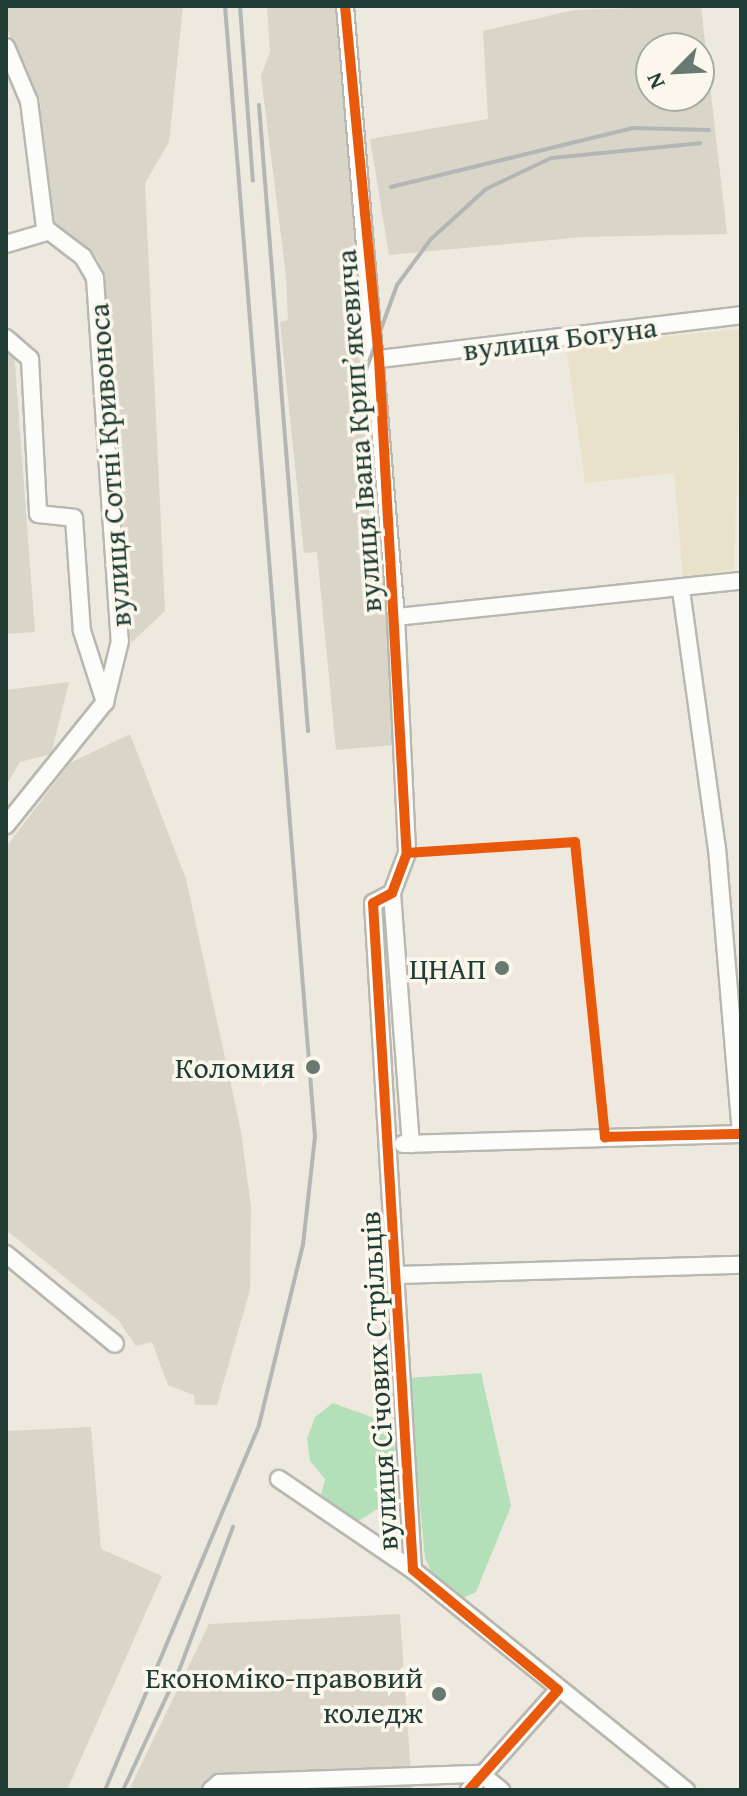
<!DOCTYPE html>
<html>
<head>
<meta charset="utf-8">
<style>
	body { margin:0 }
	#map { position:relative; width:747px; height:1796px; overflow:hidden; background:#eee9de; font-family:"Gentium Book Plus",serif }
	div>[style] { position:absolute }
	.built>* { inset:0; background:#eae1ca }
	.industrial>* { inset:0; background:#d9d5c9 }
	.green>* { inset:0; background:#b4e0b9 }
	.roads { filter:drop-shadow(2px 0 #b8b8b0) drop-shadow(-2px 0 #b8b8b0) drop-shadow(0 2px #b8b8b0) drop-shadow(0 -2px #b8b8b0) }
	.minor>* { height:16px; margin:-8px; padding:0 8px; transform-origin:8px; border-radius:8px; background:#fcfcfa }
	.rail>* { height:4px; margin:-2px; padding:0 2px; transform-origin:2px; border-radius:2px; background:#b3b6b4 }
	.cycleway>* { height:10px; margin:-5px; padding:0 5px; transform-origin:5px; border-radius:5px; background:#e8590c }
	.dots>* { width:22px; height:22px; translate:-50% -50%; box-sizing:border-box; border:4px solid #fbf7ec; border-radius:50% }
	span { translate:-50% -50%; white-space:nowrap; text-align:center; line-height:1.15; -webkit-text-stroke:7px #fbf7ec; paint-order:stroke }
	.street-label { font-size:30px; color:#1f3d34 }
	.poi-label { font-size:30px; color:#1f3d34 }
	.right { translate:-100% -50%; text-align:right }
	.frame { position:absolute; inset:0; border:8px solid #1f3d34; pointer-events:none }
	.north { position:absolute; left:635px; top:32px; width:80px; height:80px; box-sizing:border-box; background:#fbf7ec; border:2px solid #a3ada2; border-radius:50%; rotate:246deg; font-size:22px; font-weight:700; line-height:32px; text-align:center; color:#1f3d34 }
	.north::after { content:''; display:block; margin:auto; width:28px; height:36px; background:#677970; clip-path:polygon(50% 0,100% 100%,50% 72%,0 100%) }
</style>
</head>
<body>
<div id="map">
	<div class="built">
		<i style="clip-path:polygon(741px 329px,734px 569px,683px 578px,674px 473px,585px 483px,566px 346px)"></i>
	</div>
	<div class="industrial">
		<i style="clip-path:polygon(6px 6px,183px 6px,169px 142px,145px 183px,165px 611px,131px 643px,99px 260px,48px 218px,40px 100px,6px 27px)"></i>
		<i style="clip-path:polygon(267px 6px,336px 6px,348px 62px,366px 289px,351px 304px,366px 387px,370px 540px,385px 542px,395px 745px,336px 750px,317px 552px,304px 553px,280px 322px,288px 320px,286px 276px,261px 76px,270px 52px)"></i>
		<i style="clip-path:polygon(evenodd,701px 6px,727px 234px,582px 237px,389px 255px,370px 139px,488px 119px,483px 31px,574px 10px,701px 6px,699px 48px,699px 96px,651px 96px,651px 48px,699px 48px)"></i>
		<i style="clip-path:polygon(14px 351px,35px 632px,6px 634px,6px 352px)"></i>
		<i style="clip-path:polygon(69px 682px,51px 754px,20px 762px,6px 786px,6px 690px)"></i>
		<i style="clip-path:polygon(130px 734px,186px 879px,241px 1131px,251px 1207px,250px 1290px,217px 1405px,195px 1405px,194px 1395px,168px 1385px,152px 1342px,136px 1346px,119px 1321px,6px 1230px,6px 847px,70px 763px)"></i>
		<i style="clip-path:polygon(91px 1427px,101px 1549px,162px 1576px,67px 1790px,6px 1790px,6px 1431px)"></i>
		<i style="clip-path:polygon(400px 1614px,412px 1789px,459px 1790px,129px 1790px,209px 1624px)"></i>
	</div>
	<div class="green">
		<i style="clip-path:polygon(481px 1373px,511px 1506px,476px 1592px,461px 1599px,439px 1588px,425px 1558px,408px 1378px)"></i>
		<i style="clip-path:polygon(333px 1403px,385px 1422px,395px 1448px,398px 1496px,357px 1522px,321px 1495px,325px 1479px,310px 1461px,307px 1439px,315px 1417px)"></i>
	</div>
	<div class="roads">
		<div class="minor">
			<i style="left:345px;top:6px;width:613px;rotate:85.23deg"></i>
			<i style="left:396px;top:617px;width:236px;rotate:87.3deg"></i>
			<i style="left:407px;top:853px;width:43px;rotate:110.6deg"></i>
			<i style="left:392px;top:893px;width:252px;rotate:85.7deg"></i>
			<i style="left:6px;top:47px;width:59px;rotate:66.9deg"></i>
			<i style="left:29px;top:101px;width:128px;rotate:82.8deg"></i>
			<i style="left:45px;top:228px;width:48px;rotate:37.3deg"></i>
			<i style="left:83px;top:257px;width:24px;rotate:60deg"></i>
			<i style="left:95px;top:278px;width:364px;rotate:86.1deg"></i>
			<i style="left:120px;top:641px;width:63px;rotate:103.8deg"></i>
			<i style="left:105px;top:702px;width:158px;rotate:128.8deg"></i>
			<i style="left:6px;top:244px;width:43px;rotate:-16.3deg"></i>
			<i style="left:6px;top:338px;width:32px;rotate:41deg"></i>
			<i style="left:30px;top:359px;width:155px;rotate:87deg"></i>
			<i style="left:38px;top:514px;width:36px;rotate:6deg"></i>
			<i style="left:74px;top:518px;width:113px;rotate:86deg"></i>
			<i style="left:82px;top:631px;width:75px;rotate:72.1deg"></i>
			<i style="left:379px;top:359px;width:365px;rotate:-6.9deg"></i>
			<i style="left:681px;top:590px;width:260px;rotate:82.1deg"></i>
			<i style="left:717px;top:848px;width:287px;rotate:85.2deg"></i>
			<i style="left:396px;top:617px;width:347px;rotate:-6deg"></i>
			<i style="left:392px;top:893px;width:21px;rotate:152deg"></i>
			<i style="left:373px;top:903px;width:668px;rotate:86.57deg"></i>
			<i style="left:403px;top:1144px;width:338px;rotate:-1.7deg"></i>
			<i style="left:6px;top:1254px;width:141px;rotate:39.5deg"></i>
			<i style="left:397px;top:1275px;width:344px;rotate:-1.7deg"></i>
			<i style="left:279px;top:1479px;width:162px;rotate:34.2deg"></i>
			<i style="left:413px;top:1570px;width:351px;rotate:38.9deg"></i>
			<i style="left:211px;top:1790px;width:11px;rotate:-41deg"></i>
			<i style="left:219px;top:1783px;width:262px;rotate:-2deg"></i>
			<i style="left:481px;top:1774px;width:26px;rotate:39deg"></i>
			<i style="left:469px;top:1790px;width:134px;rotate:-48.3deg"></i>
		</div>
	</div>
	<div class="rail">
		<i style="left:240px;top:6px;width:175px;rotate:85.8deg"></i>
		<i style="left:259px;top:105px;width:628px;rotate:85.52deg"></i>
		<i style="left:391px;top:187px;width:249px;rotate:-13.7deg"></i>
		<i style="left:633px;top:128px;width:76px;rotate:1.5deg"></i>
		<i style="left:359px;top:389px;width:111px;rotate:-69.9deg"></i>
		<i style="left:397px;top:285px;width:57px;rotate:-53.5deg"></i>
		<i style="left:431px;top:239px;width:74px;rotate:-42.3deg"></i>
		<i style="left:486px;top:189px;width:72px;rotate:-25.5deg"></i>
		<i style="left:551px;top:158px;width:150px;rotate:-5.7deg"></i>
		<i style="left:105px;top:1790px;width:396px;rotate:-67.1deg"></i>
		<i style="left:259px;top:1425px;width:185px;rotate:-76.3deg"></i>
		<i style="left:303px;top:1245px;width:109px;rotate:-83.7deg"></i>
		<i style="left:315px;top:1137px;width:1135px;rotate:-94.55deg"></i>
		<i style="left:123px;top:1790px;width:135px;rotate:-65deg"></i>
		<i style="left:180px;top:1668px;width:151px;rotate:-69.4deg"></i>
	</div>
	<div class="cycleway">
		<i style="left:345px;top:6px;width:355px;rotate:84.5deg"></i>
		<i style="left:379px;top:359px;width:495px;rotate:86.8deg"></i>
		<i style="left:407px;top:853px;width:43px;rotate:110.6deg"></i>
		<i style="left:392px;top:893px;width:21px;rotate:152deg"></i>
		<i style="left:373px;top:903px;width:668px;rotate:86.57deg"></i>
		<i style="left:413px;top:1570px;width:188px;rotate:39.6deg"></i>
		<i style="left:558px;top:1690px;width:134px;rotate:131.7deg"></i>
		<i style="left:407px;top:853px;width:168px;rotate:-3.7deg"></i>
		<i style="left:575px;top:842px;width:297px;rotate:84.2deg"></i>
		<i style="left:605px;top:1137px;width:136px;rotate:-1.3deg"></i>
	</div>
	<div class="dots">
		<i style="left:502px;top:968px;background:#677970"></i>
		<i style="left:313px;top:1067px;background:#677970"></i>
		<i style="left:439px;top:1694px;background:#677970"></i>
	</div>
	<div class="street-label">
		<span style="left:560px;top:338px;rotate:-7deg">вулиця Богуна</span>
		<span style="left:358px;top:431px;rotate:-94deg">вулиця Івана Крипʼякевича</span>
		<span style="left:109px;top:465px;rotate:-94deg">вулиця Сотні Кривоноса</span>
		<span style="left:378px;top:1381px;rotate:-93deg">вулиця Січових Стрільців</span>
	</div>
	<div class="poi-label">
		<span class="right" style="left:486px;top:968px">ЦНАП</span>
		<span class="right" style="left:295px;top:1067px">Коломия</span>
		<span class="right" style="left:423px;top:1694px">Економіко-правовий<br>коледж</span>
	</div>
	<div class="frame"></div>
	<div class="north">N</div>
</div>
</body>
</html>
